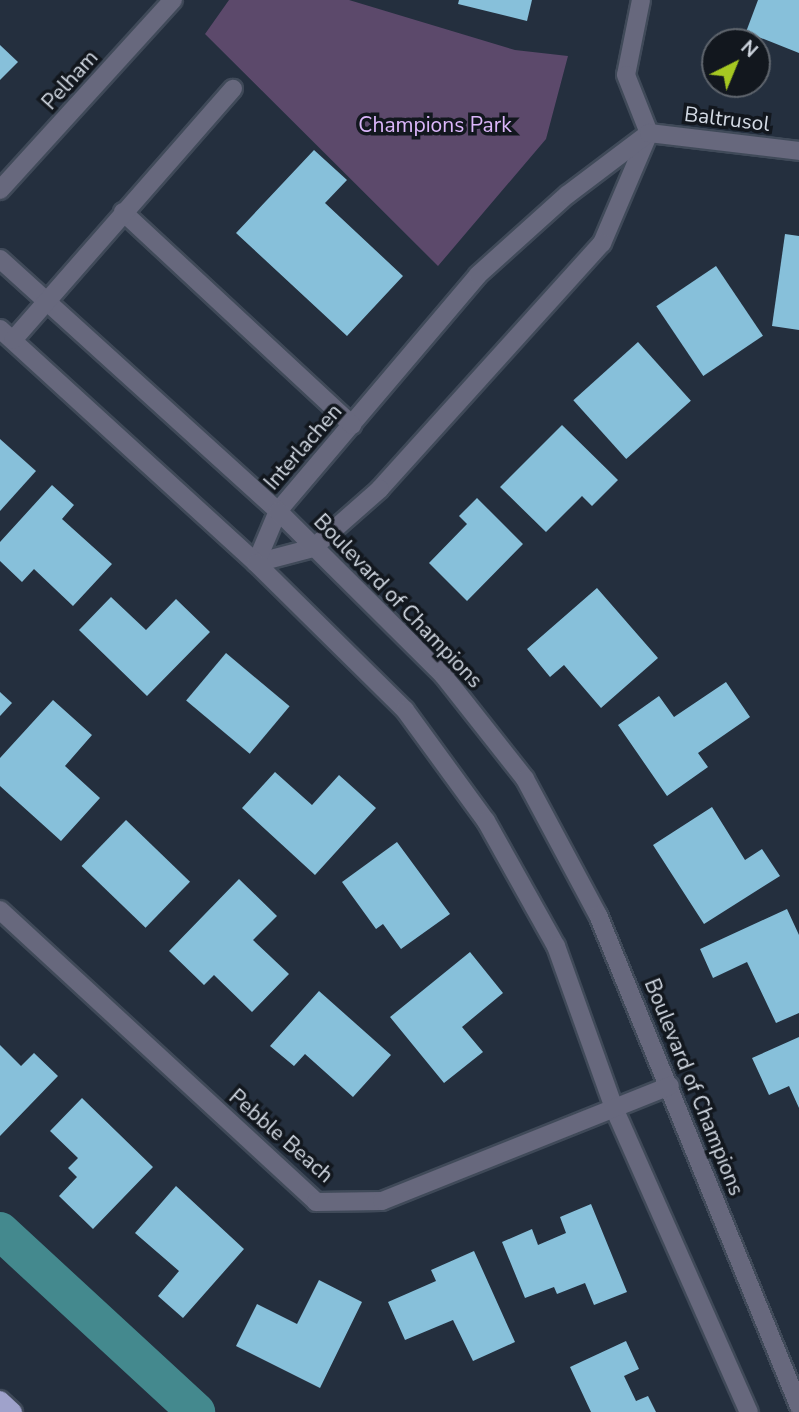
<!DOCTYPE html>
<html>
<head>
<meta charset="utf-8">
<style>
	body { margin:0 }
	#map { position:relative; width:799px; height:1412px; overflow:hidden; background:#242f3e; font-family:"Nunito Sans",sans-serif }
	div>[style] { position:absolute }
	.green>* { inset:0; background:#5c496b }
	.canal>* { height:38px; margin:-19px; padding:0 19px; transform-origin:19px; border-radius:19px; background:#44898e }
	.building>* { inset:0; background:#87c0da; transform-origin:0 0 }
	.roads { filter:drop-shadow(2px 0 #404a59) drop-shadow(-2px 0 #404a59) drop-shadow(0 2px #404a59) drop-shadow(0 -2px #404a59) }
	.minor>* { height:18px; margin:-9px; padding:0 9px; transform-origin:9px; border-radius:9px; background:#67687d }
	.major>* { height:18px; margin:-9px; padding:0 9px; transform-origin:9px; border-radius:9px; background:#9fa2cb }
	span { translate:-50% -50%; white-space:nowrap; text-align:center; line-height:1.15; -webkit-text-stroke:7px #12171e; paint-order:stroke }
	.street-label { font-size:21px; color:#d3dae4 }
	.park-label { font-size:21px; color:#dbb6fa }
	.north { position:absolute; left:701px; top:28px; width:70px; height:70px; box-sizing:border-box; background:#12171e; border:2px solid #5f656d; border-radius:50%; rotate:43deg; font-size:19px; font-weight:700; line-height:28px; text-align:center; color:#d3dae4 }
	.north::after { content:''; display:block; margin:auto; width:24px; height:32px; background:#a6c822; clip-path:polygon(50% 0,100% 100%,50% 72%,0 100%) }
</style>
</head>
<body>
<div id="map">
	<div class="green">
		<i style="clip-path:polygon(229px 0,349px 0,515px 50px,568px 56px,546px 139px,438px 266px,205px 34px)"></i>
	</div>
	<div class="canal">
		<i style="left:0;top:1231px;width:267px;rotate:42.7deg"></i>
	</div>
	<div class="building">
		<i style="clip-path:polygon(459px 0,532px 0,527px 21px,458px 4px)"></i>
		<i style="clip-path:polygon(758px 0,799px 0,799px 53px,746px 32px)"></i>
		<i style="clip-path:polygon(0 45px,18px 62px,0 80px)"></i>
		<i style="clip-path:polygon(314px 150px,347px 180px,325px 203px,403px 276px,347px 336px,236px 233px)"></i>
		<i style="clip-path:polygon(785px 234px,799px 236px,799px 330px,772px 326px)"></i>
		<i style="left:716px;top:266px;width:84px;height:72px;rotate:56deg"></i>
		<i style="left:638px;top:342px;width:79px;height:87px;rotate:48deg"></i>
		<i style="clip-path:polygon(562px 425px,618px 480px,592px 506px,582px 496px,546px 532px,500px 487px)"></i>
		<i style="clip-path:polygon(0 439px,36px 471px,0 511px)"></i>
		<i style="clip-path:polygon(52px 485px,74px 505px,62px 519px,112px 564px,73px 606px,34px 569px,22px 582px,0 561px,0 542px)"></i>
		<i style="clip-path:polygon(477px 498px,523px 544px,467px 601px,429px 563px,467px 524px,459px 516px)"></i>
		<i style="clip-path:polygon(597px 588px,658px 658px,601px 708px,564px 665px,550px 677px,527px 649px)"></i>
		<i style="clip-path:polygon(111px 597px,146px 630px,176px 599px,210px 632px,147px 696px,79px 630px)"></i>
		<i style="left:226px;top:653px;width:83px;height:62px;rotate:40deg"></i>
		<i style="clip-path:polygon(726px 682px,750px 717px,698px 753px,708px 767px,667px 796px,618px 725px,659px 696px,674px 717px)"></i>
		<i style="clip-path:polygon(0 692px,12px 703px,0 716px)"></i>
		<i style="clip-path:polygon(53px 700px,92px 735px,65px 766px,100px 798px,61px 841px,0 786px,0 758px)"></i>
		<i style="clip-path:polygon(275px 772px,312px 805px,339px 775px,376px 808px,315px 875px,242px 808px)"></i>
		<i style="clip-path:polygon(712px 807px,745px 860px,762px 849px,780px 876px,704px 924px,653px 845px)"></i>
		<i style="left:126px;top:820px;width:89px;height:64px;rotate:44deg"></i>
		<i style="clip-path:polygon(397px 842px,450px 914px,401px 949px,383px 924px,376px 929px,342px 882px)"></i>
		<i style="clip-path:polygon(239px 879px,277px 916px,253px 940px,289px 974px,252px 1012px,214px 975px,204px 985px,169px 951px)"></i>
		<i style="clip-path:polygon(787px 909px,799px 935px,799px 1013px,776px 1023px,747px 962px,713px 978px,700px 949px)"></i>
		<i style="clip-path:polygon(470px 952px,503px 993px,462px 1027px,483px 1052px,444px 1083px,390px 1017px)"></i>
		<i style="clip-path:polygon(319px 991px,391px 1055px,353px 1097px,305px 1054px,294px 1066px,270px 1046px)"></i>
		<i style="clip-path:polygon(799px 1037px,799px 1108px,789px 1086px,769px 1095px,752px 1058px)"></i>
		<i style="clip-path:polygon(0 1045px,21px 1066px,34px 1053px,58px 1076px,0 1136px)"></i>
		<i style="clip-path:polygon(82px 1098px,153px 1167px,93px 1229px,59px 1196px,77px 1177px,68px 1168px,78px 1158px,50px 1131px)"></i>
		<i style="clip-path:polygon(176px 1186px,244px 1249px,183px 1318px,158px 1296px,179px 1271px,135px 1233px)"></i>
		<i style="clip-path:polygon(591px 1204px,627px 1292px,594px 1305px,585px 1283px,557px 1294px,554px 1287px,525px 1298px,502px 1242px,532px 1229px,538px 1245px,566px 1233px,560px 1217px)"></i>
		<i style="clip-path:polygon(474px 1251px,515px 1342px,473px 1361px,453px 1320px,405px 1340px,388px 1302px,436px 1281px,431px 1270px)"></i>
		<i style="clip-path:polygon(319px 1280px,362px 1302px,320px 1388px,236px 1346px,257px 1304px,297px 1324px)"></i>
		<i style="clip-path:polygon(626px 1341px,639px 1369px,624px 1376px,636px 1401px,648px 1396px,656px 1412px,591px 1412px,570px 1367px)"></i>
	</div>
	<div class="roads">
		<div class="minor">
			<i style="left:641px;top:0;width:76px;rotate:101.3deg"></i>
			<i style="left:626px;top:75px;width:62px;rotate:68.4deg"></i>
			<i style="left:649px;top:133px;width:120px;rotate:113.1deg"></i>
			<i style="left:602px;top:243px;width:331px;rotate:132.1deg"></i>
			<i style="left:380px;top:489px;width:89px;rotate:138.6deg"></i>
			<i style="left:313px;top:548px;width:59px;rotate:165.3deg"></i>
			<i style="left:256px;top:563px;width:56px;rotate:-67.1deg"></i>
			<i style="left:278px;top:511px;width:309px;rotate:-49.7deg"></i>
			<i style="left:478px;top:275px;width:120px;rotate:-42deg"></i>
			<i style="left:567px;top:195px;width:103px;rotate:-37.1deg"></i>
			<i style="left:649px;top:133px;width:151px;rotate:6.8deg"></i>
			<i style="left:0;top:190px;width:257px;rotate:-47.7deg"></i>
			<i style="left:123px;top:212px;width:313px;rotate:42.9deg"></i>
			<i style="left:0;top:259px;width:375px;rotate:42.2deg"></i>
			<i style="left:278px;top:511px;width:233px;rotate:44.8deg"></i>
			<i style="left:443px;top:675px;width:132px;rotate:51.7deg"></i>
			<i style="left:525px;top:779px;width:154px;rotate:61.8deg"></i>
			<i style="left:598px;top:915px;width:531px;rotate:67.74deg"></i>
			<i style="left:0;top:329px;width:347px;rotate:42.4deg"></i>
			<i style="left:256px;top:563px;width:209px;rotate:44.6deg"></i>
			<i style="left:405px;top:710px;width:137px;rotate:53.9deg"></i>
			<i style="left:486px;top:821px;width:143px;rotate:60.8deg"></i>
			<i style="left:556px;top:946px;width:172px;rotate:70.3deg"></i>
			<i style="left:614px;top:1108px;width:333px;rotate:66.1deg"></i>
			<i style="left:13px;top:340px;width:334px;rotate:-48.8deg"></i>
			<i style="left:0;top:910px;width:430px;rotate:42.7deg"></i>
			<i style="left:316px;top:1202px;width:66px;rotate:-0.9deg"></i>
			<i style="left:382px;top:1201px;width:310px;rotate:-21.8deg"></i>
		</div>
		<div class="major">
			<i style="left:0;top:1400px;width:18px;rotate:43deg"></i>
		</div>
	</div>
	<div class="street-label">
		<span style="left:70px;top:80px;rotate:-48deg">Pelham</span>
		<span style="left:727px;top:119px;rotate:7deg">Baltrusol</span>
		<span style="left:303px;top:447px;rotate:-49deg">Interlachen</span>
		<span style="left:398px;top:601px;rotate:46deg">Boulevard of Champions</span>
		<span style="left:694px;top:1087px;rotate:68deg">Boulevard of Champions</span>
		<span style="left:281px;top:1136px;rotate:41deg">Pebble Beach</span>
	</div>
	<div class="park-label">
		<span style="left:435px;top:125px">Champions Park</span>
	</div>
	<div class="north">N</div>
</div>
</body>
</html>
